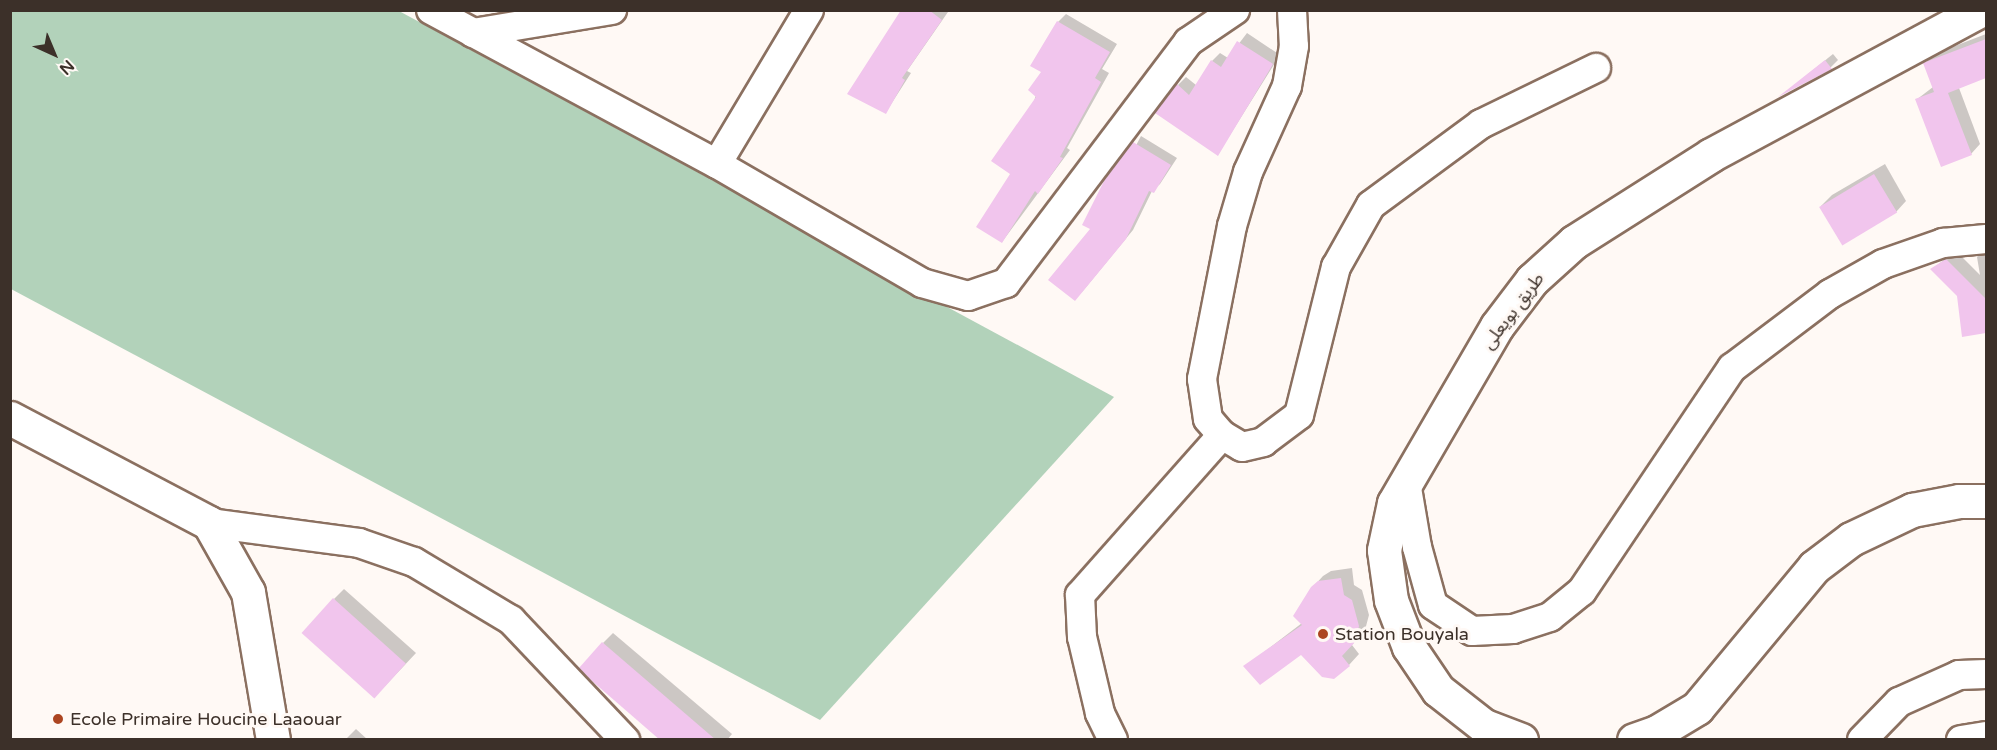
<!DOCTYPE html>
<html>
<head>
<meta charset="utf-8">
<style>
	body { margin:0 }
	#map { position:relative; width:1997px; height:750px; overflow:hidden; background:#fff9f5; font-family:"Varela Round","Noto Sans Arabic",sans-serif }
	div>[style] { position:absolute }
	.green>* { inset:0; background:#b2d2ba }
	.shadow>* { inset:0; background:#0003 }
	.building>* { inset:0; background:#f1c5ed; transform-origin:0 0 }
	.roads { filter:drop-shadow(2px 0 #8b7060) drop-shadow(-2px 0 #8b7060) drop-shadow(0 2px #8b7060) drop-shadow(0 -2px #8b7060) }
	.minor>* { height:28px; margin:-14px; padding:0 14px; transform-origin:14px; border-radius:14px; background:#fff }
	.major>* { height:33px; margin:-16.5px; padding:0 16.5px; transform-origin:16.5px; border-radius:16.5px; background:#fff }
	.dots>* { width:16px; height:16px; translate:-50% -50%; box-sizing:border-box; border:3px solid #fff9f5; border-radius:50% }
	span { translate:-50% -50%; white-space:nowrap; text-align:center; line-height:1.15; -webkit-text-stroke:6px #fff9f5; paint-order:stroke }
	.street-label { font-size:18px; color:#3c3029 }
	.poi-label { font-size:18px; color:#3c3029 }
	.left { translate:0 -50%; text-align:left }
	.frame { position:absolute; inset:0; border:12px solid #3c3029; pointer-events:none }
	.north { position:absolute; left:24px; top:24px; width:60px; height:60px; -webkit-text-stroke:4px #fff9f5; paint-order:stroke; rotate:136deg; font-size:16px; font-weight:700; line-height:24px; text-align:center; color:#3c3029 }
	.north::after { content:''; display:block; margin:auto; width:21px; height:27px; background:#3c3029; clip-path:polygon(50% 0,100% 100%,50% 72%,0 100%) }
</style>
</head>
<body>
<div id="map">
	<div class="green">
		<i style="clip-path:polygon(10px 11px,399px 11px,1114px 397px,820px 720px,11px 289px)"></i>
	</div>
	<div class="shadow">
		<i style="clip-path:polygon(904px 10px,948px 12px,907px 71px,911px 73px,886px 112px)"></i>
		<i style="clip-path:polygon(1066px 14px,1117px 44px,1102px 69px,1109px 73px,1067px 148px,1070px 150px,1002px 242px,1012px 174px,1058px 22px)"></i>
		<i style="clip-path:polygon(1247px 33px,1280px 55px,1218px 154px,1178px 85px,1186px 77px,1196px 85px,1212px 61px,1220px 53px,1228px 58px)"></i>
		<i style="clip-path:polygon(1986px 34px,1986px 77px,1959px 88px,1980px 144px,1971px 154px,1916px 100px,1933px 87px,1925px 64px,1934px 54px)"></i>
		<i style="clip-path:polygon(1833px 54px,1838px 60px,1831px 67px,1787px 91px)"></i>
		<i style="clip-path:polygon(1141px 136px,1177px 158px,1160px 184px,1152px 191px,1133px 230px,1082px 292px,1092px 229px)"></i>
		<i style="clip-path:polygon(1885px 164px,1906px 201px,1896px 212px,1821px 206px,1832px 195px)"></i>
		<i style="clip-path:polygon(1986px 248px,1986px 332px,1963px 335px,1958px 295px,1932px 269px,1956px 251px,1980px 275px,1977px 257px)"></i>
		<i style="clip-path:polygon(1352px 568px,1354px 585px,1362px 590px,1369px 615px,1365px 630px,1352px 645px,1359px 654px,1349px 665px,1334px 677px,1301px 653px,1246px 666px,1302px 623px,1312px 588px,1323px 576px,1331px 571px)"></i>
		<i style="clip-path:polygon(344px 589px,416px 653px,385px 686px,334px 599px)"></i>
		<i style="clip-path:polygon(613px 633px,732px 734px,727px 740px,664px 740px,603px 643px)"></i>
		<i style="clip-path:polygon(356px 729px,368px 740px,345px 740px)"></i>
	</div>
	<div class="building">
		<i style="clip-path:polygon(901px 10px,929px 10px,942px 20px,902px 78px,905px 80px,886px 114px,847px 94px)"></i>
		<i style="clip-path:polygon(1057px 21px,1110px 52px,1095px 78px,1101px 82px,1060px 157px,1063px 158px,1038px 194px,1035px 191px,1002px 243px,976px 227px,1010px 174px,991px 161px,1036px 97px,1028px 90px,1041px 72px,1030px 66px)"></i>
		<i style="clip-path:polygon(1986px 39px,1986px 78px,1948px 93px,1972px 155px,1941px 167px,1915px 99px,1934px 92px,1923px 63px)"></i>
		<i style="clip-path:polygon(1237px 41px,1273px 64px,1218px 156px,1155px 113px,1177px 84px,1189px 95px,1211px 60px,1221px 67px)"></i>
		<i style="clip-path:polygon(1825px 60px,1832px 69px,1778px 97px)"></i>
		<i style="clip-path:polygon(1133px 142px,1171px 165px,1154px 193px,1149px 191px,1126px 239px,1075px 301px,1048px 280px,1090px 229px,1082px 225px,1104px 181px)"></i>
		<i style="left:1874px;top:174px;width:45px;height:64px;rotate:59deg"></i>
		<i style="clip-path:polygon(1946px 259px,1986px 299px,1986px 333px,1962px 337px,1957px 296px,1930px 269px)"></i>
		<i style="clip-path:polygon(1341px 578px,1344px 595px,1352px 600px,1359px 626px,1355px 642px,1342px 656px,1350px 666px,1334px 679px,1322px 677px,1301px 655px,1260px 685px,1243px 666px,1302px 625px,1293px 616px,1311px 587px,1318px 581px)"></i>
		<i style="left:333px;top:598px;width:98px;height:47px;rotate:42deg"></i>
		<i style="clip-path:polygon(602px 642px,716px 740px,660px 740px,592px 681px,579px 668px)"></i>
	</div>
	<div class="roads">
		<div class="minor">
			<i style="left:431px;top:10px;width:325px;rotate:28.3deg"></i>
			<i style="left:809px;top:10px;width:179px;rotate:120.9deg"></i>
			<i style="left:717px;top:164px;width:237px;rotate:30.1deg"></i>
			<i style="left:922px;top:283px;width:48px;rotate:15.8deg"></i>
			<i style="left:968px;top:296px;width:40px;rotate:-18.9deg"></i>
			<i style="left:1006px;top:283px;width:302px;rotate:-52.9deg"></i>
			<i style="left:1188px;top:42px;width:57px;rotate:-34.2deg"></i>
			<i style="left:1292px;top:10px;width:36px;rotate:87deg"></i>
			<i style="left:1294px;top:46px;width:41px;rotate:99.9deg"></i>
			<i style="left:1287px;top:86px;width:94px;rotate:114.4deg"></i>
			<i style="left:1248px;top:172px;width:56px;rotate:106.5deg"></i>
			<i style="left:1232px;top:226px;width:156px;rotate:101.1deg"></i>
			<i style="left:1202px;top:379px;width:40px;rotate:81.5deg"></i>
			<i style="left:1208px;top:419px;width:21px;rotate:49deg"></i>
			<i style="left:1222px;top:435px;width:23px;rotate:31deg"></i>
			<i style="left:1242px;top:447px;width:22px;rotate:-13deg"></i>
			<i style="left:1263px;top:442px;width:45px;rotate:-36.9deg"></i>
			<i style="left:1299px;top:415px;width:153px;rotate:-76deg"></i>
			<i style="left:1336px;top:267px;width:71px;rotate:-60.6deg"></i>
			<i style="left:1371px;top:205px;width:137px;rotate:-36.4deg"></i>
			<i style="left:1481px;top:124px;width:128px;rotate:-26deg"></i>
			<i style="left:473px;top:33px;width:141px;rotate:-9.4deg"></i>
			<i style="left:1406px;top:482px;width:66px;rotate:80.4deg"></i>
			<i style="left:1417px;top:547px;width:60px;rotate:74.6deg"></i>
			<i style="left:1433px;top:605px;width:47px;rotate:33.7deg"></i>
			<i style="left:1472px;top:631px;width:41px;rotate:-2.8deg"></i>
			<i style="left:1513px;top:629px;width:39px;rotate:-18deg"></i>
			<i style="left:1550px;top:617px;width:41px;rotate:-39.1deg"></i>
			<i style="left:1582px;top:591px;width:269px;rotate:-56.1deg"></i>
			<i style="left:1732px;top:368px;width:123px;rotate:-37.1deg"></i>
			<i style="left:1830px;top:294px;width:61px;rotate:-29.5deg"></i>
			<i style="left:1883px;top:264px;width:64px;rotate:-19.3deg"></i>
			<i style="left:1943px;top:243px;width:43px;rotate:-5.3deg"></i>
			<i style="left:209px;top:523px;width:151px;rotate:7.6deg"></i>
			<i style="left:359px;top:543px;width:58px;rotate:19.1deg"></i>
			<i style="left:414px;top:562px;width:113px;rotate:30.9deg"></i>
			<i style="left:511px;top:620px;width:166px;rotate:46.5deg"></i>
			<i style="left:1113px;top:740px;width:30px;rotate:-116deg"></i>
			<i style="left:1100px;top:713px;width:78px;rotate:-103.3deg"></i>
			<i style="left:1082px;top:637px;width:42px;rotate:-92.7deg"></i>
			<i style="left:1080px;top:595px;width:214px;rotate:-48.4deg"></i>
			<i style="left:1862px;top:740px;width:53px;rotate:-45.8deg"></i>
			<i style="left:1899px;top:702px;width:66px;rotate:-24.2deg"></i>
			<i style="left:1959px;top:675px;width:27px;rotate:-2deg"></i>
			<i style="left:1961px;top:740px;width:25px;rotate:-9deg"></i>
		</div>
		<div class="major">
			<i style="left:10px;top:418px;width:225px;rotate:27.8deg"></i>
			<i style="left:209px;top:523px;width:79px;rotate:60.5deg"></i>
			<i style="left:248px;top:592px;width:150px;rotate:80.4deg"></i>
			<i style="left:1521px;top:740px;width:40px;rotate:-159deg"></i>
			<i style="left:1484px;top:726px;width:58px;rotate:-142deg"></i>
			<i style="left:1438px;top:690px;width:52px;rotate:-124deg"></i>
			<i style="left:1409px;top:647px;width:50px;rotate:-111deg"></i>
			<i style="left:1391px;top:600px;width:50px;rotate:-98deg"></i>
			<i style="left:1384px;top:550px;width:48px;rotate:-78deg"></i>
			<i style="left:1394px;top:503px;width:205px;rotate:-59.8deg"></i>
			<i style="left:1497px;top:326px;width:58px;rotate:-52.7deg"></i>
			<i style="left:1532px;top:280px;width:57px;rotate:-42.1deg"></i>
			<i style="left:1574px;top:242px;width:162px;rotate:-32.4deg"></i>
			<i style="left:1711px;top:155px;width:306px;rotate:-28.3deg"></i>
			<i style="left:1634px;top:740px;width:24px;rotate:-19deg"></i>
			<i style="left:1657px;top:732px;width:47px;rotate:-31deg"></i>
			<i style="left:1697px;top:708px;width:183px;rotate:-50.3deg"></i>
			<i style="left:1814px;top:567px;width:46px;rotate:-37.1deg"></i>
			<i style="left:1851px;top:539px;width:68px;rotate:-25.4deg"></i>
			<i style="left:1912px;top:510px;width:48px;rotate:-10.8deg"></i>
			<i style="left:1959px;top:501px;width:27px"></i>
		</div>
	</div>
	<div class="dots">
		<i style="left:1323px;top:634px;background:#ac4521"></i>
		<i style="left:58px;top:719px;background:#ac4521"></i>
	</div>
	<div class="street-label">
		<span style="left:1513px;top:311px;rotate:-53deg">طريق بويعلى</span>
	</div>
	<div class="poi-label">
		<span class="left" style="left:1335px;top:634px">Station Bouyala</span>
		<span class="left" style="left:70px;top:719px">Ecole Primaire Houcine Laaouar</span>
	</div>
	<div class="frame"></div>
	<div class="north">N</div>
</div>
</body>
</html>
